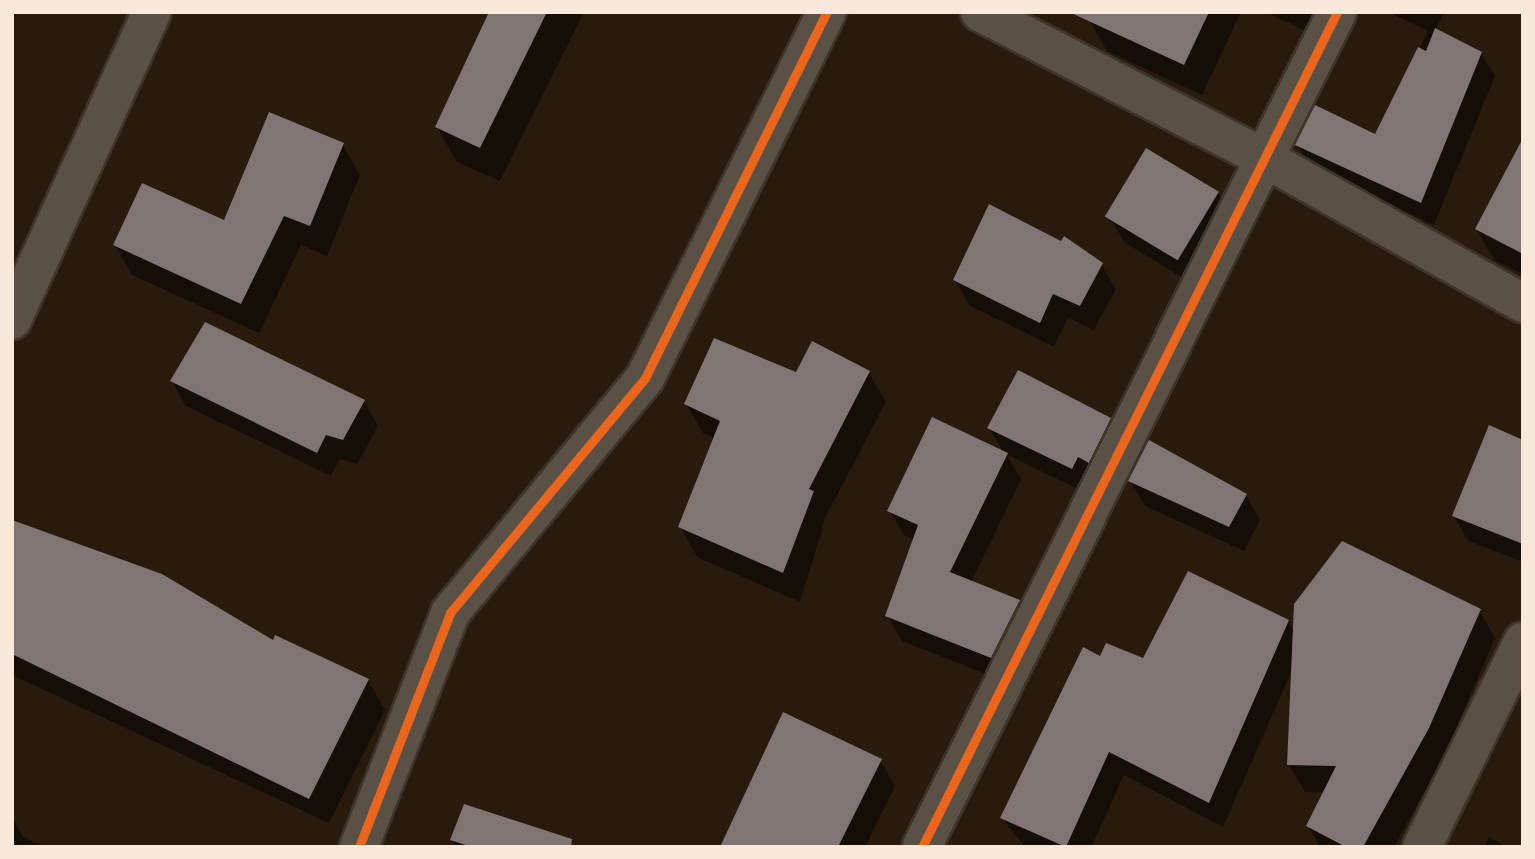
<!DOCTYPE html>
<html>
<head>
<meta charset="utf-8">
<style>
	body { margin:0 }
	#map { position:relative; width:1535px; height:859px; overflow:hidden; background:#281b0e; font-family:"Space Grotesk",sans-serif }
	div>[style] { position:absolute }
	.shadow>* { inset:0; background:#0007 }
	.building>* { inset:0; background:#817574; transform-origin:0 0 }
	.roads { filter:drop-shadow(2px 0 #3e342c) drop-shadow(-2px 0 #3e342c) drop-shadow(0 2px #3e342c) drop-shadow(0 -2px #3e342c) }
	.street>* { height:38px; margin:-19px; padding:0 19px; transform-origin:19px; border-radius:19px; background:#595046 }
	.cycleway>* { height:9px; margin:-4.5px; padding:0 4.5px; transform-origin:4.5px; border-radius:4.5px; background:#eb651d }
	span { translate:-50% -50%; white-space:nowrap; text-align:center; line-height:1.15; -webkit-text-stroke:7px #321c04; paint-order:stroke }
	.frame { position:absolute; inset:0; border:14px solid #f8e9db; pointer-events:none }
</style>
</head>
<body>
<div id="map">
	<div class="shadow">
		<i style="clip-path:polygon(491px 12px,584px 12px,500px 181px,457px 162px,437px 127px)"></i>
		<i style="clip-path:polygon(1093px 12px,1241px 12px,1202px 95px,1107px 51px,1089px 20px)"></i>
		<i style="clip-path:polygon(1266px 12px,1330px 12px,1319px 37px)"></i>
		<i style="clip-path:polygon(1388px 12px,1444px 12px,1436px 30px,1481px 53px,1495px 76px,1434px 225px,1311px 168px,1297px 145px,1376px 136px,1428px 31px)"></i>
		<i style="clip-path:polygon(1523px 143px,1523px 274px,1494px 260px,1477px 229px)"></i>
		<i style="clip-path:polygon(343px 145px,360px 175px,327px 256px,301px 245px,259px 333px,132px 275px,115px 245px,225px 222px)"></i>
		<i style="clip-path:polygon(1218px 193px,1232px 218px,1193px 284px,1124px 242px,1110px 218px)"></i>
		<i style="clip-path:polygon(1101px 264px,1116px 289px,1094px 330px,1068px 318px,1054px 347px,969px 305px,955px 280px)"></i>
		<i style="clip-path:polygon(869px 373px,886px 402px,826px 516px,800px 602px,697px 557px,680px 527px,715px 439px,703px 433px,686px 404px,797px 374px)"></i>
		<i style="clip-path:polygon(172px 381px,364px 401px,378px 426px,357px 464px,340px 459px,331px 476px,186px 406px)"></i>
		<i style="clip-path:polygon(1110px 419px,1124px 444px,1086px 493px,1006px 454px,1021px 479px,971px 582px,1019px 602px,1033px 626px,1006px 682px,902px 641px,887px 616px,915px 540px,904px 535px,889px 510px,1004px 453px,989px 428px)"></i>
		<i style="clip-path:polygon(1523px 442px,1523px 562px,1468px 541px,1454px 516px)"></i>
		<i style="clip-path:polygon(1130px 481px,1246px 495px,1260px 520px,1244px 551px,1145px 506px)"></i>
		<i style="clip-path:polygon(12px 522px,162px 575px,273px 642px,368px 680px,385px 710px,329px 823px,12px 675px)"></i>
		<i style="clip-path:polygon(1479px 610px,1495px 638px,1444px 756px,1394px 847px,1320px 847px,1308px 826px,1325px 793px,1305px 792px,1289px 765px,1293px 668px,1223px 827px,1124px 775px,1091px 847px,1025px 847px,1002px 818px,1101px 658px,1144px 661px,1288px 622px,1295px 633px)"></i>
		<i style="clip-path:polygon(880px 760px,895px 786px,865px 847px,722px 847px)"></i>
		<i style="clip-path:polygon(12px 817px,23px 837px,46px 847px,12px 847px)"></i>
		<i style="clip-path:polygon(1489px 837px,1507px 847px,1484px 847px)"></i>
		<i style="clip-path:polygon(452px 840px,523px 847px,456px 847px)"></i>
	</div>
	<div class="building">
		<i style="clip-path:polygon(489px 12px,547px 12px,480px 148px,435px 127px)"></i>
		<i style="clip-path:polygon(1069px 12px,1209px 12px,1184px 65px)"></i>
		<i style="clip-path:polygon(1435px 28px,1482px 52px,1421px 203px,1295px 145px,1315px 105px,1375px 134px,1418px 47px,1426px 51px)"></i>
		<i style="clip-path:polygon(269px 112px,344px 143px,310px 226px,284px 216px,241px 304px,113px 245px,142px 183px,224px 220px)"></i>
		<i style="clip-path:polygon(1523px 138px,1523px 254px,1475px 229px)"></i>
		<i style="left:1146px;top:148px;width:85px;height:80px;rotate:31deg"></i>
		<i style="clip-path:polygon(989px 204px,1061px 241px,1064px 236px,1103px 263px,1080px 306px,1053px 294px,1040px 323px,953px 280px)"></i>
		<i style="clip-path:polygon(205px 322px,365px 400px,343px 440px,326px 435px,317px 453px,170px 381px)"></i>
		<i style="clip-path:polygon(714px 338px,796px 372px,812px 341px,870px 371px,809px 489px,814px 491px,783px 573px,678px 527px,720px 421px,684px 404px)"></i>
		<i style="clip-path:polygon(1018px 370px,1111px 418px,1089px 463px,1078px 457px,1072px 469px,987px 428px)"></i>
		<i style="clip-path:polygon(932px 417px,1008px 453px,950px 572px,1020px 600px,991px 658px,885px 616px,918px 525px,887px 511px)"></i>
		<i style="clip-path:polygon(1489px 425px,1523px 440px,1523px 544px,1452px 516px)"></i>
		<i style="clip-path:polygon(1149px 440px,1247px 494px,1229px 527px,1128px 481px)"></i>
		<i style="clip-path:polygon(12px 520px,162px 574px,273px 640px,275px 635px,369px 679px,309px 799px,12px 654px)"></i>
		<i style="clip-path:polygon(1342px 541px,1481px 609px,1429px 728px,1363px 847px,1346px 847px,1306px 826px,1336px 766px,1287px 765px,1294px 604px)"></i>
		<i style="clip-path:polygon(1188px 571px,1289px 620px,1209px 803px,1109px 752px,1066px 847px,1000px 818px,1083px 647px,1100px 656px,1106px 643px,1143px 658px)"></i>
		<i style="clip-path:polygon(783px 712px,882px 759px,838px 847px,720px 847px)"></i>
		<i style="clip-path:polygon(464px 804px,572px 839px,571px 847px,472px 847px,450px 840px)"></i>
	</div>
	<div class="roads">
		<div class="street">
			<i style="left:980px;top:12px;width:322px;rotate:27.2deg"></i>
			<i style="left:1266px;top:159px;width:295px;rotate:29.3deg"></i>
			<i style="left:12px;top:320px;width:338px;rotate:-65.6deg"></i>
			<i style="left:359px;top:847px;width:251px;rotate:-68.7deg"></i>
			<i style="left:450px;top:613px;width:305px;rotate:-50.3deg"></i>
			<i style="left:645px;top:378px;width:409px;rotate:-63.6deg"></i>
			<i style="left:922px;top:847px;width:932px;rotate:-63.57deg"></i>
			<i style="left:1422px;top:847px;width:229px;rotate:-63.8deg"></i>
		</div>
	</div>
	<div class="cycleway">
		<i style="left:359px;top:847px;width:251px;rotate:-68.7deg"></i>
		<i style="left:450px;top:613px;width:305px;rotate:-50.3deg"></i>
		<i style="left:645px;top:378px;width:409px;rotate:-63.6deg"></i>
		<i style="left:922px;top:847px;width:932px;rotate:-63.57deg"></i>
	</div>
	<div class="frame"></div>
</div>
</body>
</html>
